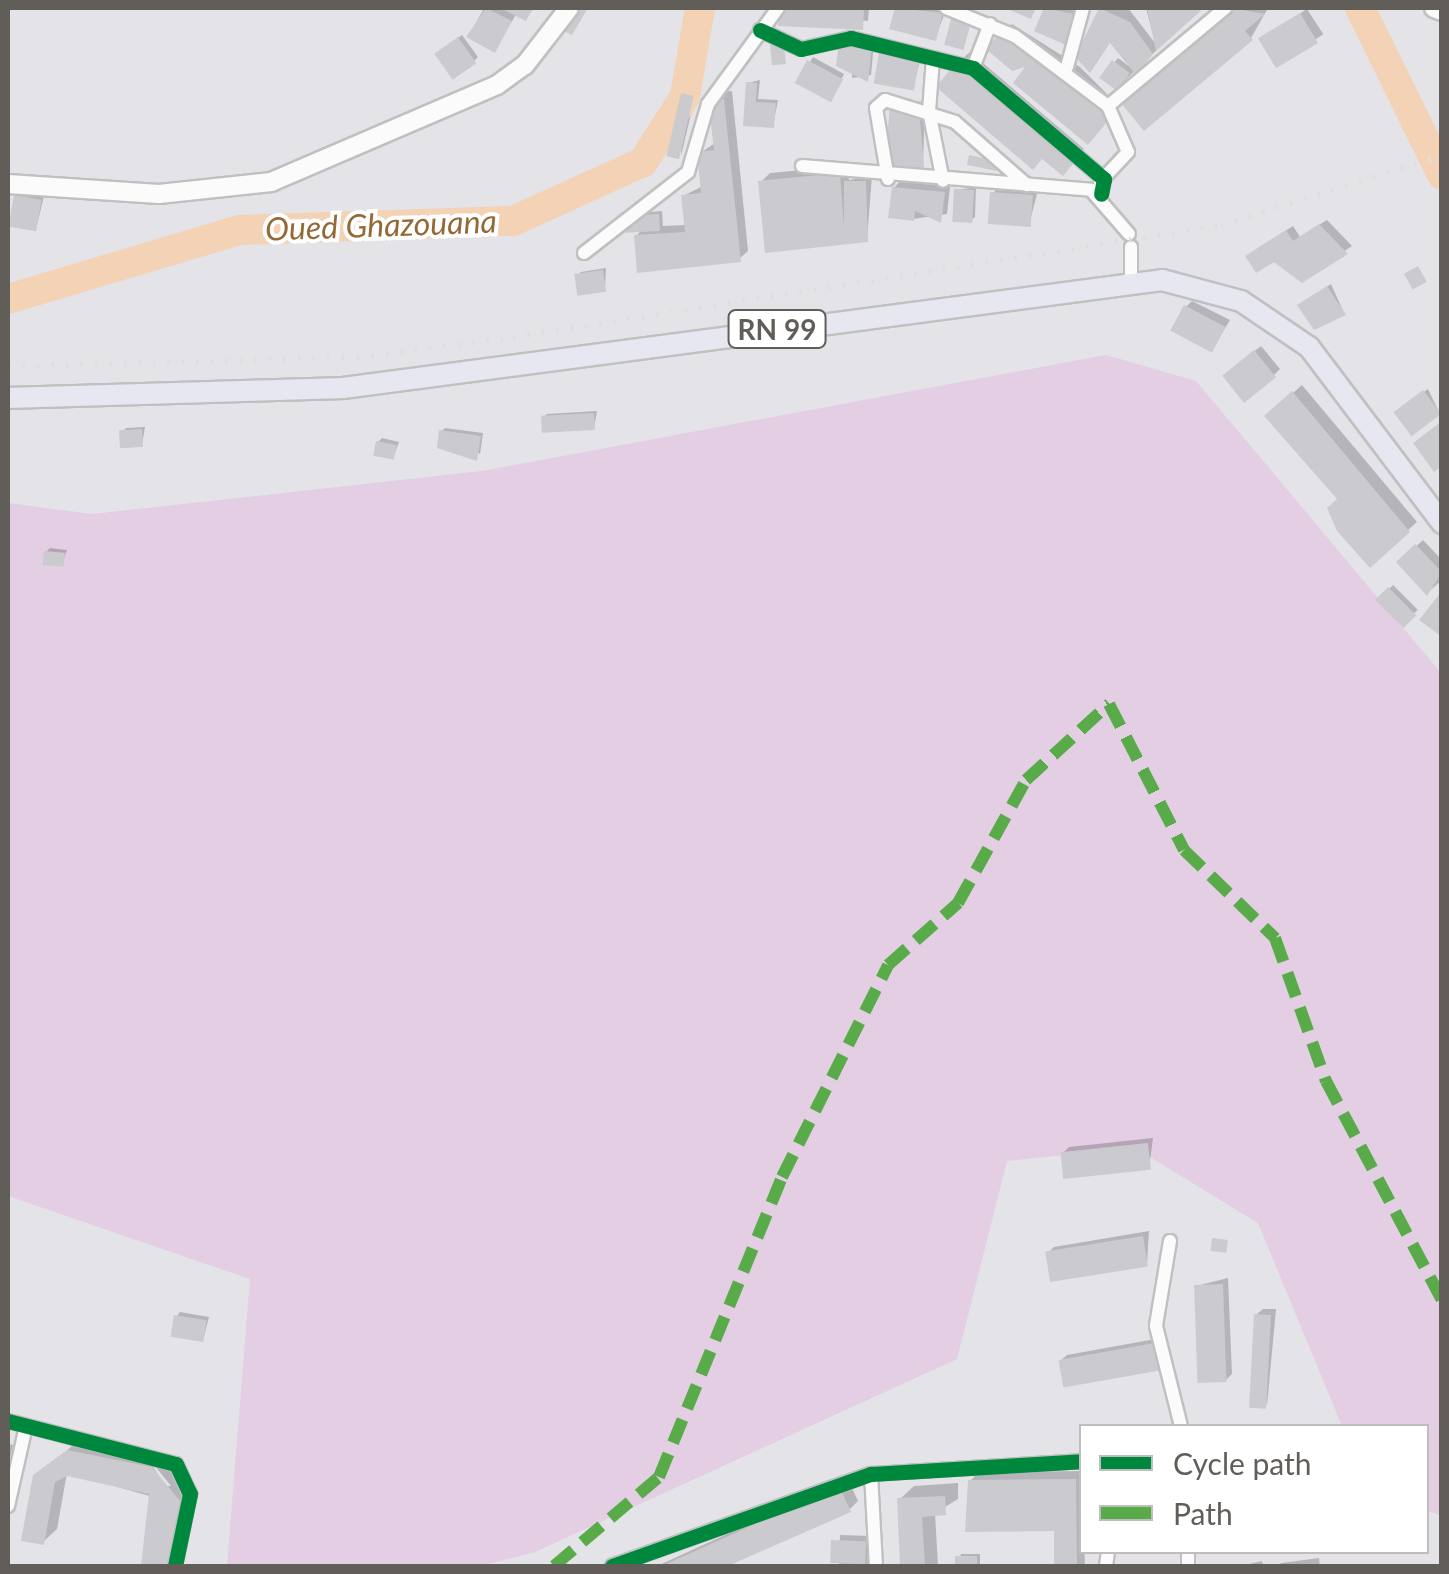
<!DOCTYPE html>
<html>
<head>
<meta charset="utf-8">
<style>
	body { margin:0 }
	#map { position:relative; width:1449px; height:1574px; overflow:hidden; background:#e3e3e8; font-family:Lato,sans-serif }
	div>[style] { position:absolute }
	.green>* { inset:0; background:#e3cee4 }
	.shadow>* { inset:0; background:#0003; transform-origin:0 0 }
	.river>* { height:30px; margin:-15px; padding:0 15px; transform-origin:15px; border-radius:15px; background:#f4d2b5 }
	.building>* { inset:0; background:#cbcbcf; transform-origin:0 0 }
	.roads { filter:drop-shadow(2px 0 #c1c0c1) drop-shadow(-2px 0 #c1c0c1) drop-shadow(0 2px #c1c0c1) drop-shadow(0 -2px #c1c0c1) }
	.street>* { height:12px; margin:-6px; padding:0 6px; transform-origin:6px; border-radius:6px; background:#fbfbfc }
	.secondary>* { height:18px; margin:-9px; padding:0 9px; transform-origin:9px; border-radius:9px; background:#fbfbfc }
	.primary>* { height:20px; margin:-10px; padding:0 10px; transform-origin:10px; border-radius:10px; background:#e6e7f1 }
	.rail>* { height:5px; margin-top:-2.5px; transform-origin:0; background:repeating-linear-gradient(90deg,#dfdfdf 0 2.5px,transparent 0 14.5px) }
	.quiet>* { height:12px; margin-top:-6px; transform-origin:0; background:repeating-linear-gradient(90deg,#59ab4a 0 25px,transparent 0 37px) }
	.cycleway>* { height:15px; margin:-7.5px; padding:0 7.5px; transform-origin:7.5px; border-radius:7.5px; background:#00873e }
	span { translate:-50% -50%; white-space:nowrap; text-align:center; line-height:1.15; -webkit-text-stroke:8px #fff; paint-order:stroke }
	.shield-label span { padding:2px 8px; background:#fff; border:2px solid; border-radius:8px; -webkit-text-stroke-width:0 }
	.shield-label { font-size:28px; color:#615d59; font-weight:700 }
	.water-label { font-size:32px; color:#936a36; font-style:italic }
	.frame { position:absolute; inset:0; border:10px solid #615d59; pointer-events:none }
	.legend { position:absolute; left:1079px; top:1424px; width:350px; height:130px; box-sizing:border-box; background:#fff; border:2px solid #c0bebd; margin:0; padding:12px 18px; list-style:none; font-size:30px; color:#615d59 }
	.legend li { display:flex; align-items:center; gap:20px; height:50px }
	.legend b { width:50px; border:2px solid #c0bebd }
</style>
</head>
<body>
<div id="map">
	<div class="green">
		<i style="clip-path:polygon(1106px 355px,1196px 381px,1441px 673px,1441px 1516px,1427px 1510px,1426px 1426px,1342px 1426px,1258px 1223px,1135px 1148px,1007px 1161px,957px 1359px,535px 1552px,481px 1566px,227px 1566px,250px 1279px,8px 1196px,8px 503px,92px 514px,482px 471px)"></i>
	</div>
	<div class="shadow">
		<i style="clip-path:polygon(484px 8px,534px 8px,526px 18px,517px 13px,495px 49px,469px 36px)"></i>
		<i style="clip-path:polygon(787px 8px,869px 8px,868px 21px,781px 13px)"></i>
		<i style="clip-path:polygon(897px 8px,947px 8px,935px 38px,892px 27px)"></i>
		<i style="clip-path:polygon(1047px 8px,1081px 11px,1065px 42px,1037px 30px)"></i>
		<i style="clip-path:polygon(1103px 8px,1128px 8px,1155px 43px,1146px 8px,1201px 8px,1121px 84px,1103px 77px,1118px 58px,1130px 67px,1111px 41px,1078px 56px)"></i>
		<i style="clip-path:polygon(1234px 8px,1268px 8px,1251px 38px,1132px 93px)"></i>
		<i style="left:1307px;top:9px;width:30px;height:54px;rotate:57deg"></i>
		<i style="clip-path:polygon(1012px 24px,1080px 67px,1119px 106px,1096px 133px,1003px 32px)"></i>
		<i style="clip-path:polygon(462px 35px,478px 57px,474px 61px,441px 50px)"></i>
		<i style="clip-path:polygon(889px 42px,924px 49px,912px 88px)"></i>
		<i style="clip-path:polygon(874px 43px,871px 75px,852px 78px,853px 65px)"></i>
		<i style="clip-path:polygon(970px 52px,1084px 149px,1071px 164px,961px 60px)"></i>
		<i style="clip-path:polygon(813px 57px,844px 74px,833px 96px,798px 82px)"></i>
		<i style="clip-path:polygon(760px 80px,758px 99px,778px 100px,773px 126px,745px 124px,748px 83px)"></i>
		<i style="clip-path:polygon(687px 91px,696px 93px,681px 156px,683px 95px)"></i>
		<i style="clip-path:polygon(732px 91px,748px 251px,739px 259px,636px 236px,643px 229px,630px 214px,662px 211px,663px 226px,686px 225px,683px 196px,703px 186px,700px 153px,715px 143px,720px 92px)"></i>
		<i style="clip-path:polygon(899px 100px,925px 102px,923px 166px)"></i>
		<i style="clip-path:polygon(848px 166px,849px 180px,872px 176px,867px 239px,849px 240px,761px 182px,770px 173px)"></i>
		<i style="clip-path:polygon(900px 181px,950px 187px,947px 214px,913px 219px,894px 188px)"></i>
		<i style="clip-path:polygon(976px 187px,975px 217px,971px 220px,957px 190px)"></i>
		<i style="clip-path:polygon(999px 187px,1038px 190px,1029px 225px,993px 193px)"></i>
		<i style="clip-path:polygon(20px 193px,44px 196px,36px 229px,16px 196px)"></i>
		<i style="clip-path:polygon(1327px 220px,1352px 246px,1302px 280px,1255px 250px,1293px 226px,1300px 237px)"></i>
		<i style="clip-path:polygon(606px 268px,605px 289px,577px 276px,581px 272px)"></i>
		<i style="clip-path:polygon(1331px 284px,1344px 313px,1304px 302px)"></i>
		<i style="clip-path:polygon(1192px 301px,1230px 320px,1212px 350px,1186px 307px)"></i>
		<i style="clip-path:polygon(1261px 346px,1280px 369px,1274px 375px,1231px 370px)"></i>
		<i style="clip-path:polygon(1302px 385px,1417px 522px,1408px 530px,1340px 499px,1276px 408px)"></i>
		<i style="clip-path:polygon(1428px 389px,1439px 412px,1400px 409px)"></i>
		<i style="clip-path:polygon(597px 411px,594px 428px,543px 418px,547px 414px)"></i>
		<i style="clip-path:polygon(145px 427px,142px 445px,122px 432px,126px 428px)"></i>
		<i style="clip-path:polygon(445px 428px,483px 433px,480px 454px,442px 431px)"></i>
		<i style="clip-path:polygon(382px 438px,399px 442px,393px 458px,378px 442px)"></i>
		<i style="clip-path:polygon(1423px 540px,1442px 560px,1442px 580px,1427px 593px,1399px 562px)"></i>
		<i style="clip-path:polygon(50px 548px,67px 550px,62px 564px,46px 552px)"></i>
		<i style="left:1393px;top:585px;width:35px;height:21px;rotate:45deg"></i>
		<i style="clip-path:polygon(1153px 1138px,1149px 1168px,1063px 1153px,1069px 1147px)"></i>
		<i style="clip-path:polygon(1149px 1231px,1147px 1264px,1048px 1253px,1054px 1247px)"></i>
		<i style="clip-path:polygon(1228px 1278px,1232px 1374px,1226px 1380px,1196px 1286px)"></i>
		<i style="clip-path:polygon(1263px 1309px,1276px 1309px,1267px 1406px,1256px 1315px)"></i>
		<i style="clip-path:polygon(180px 1312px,209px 1317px,203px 1340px,177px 1316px)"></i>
		<i style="clip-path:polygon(1161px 1338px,1159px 1368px,1060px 1361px,1067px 1355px)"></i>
		<i style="clip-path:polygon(evenodd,82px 1438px,166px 1454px,193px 1487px,176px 1566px,144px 1566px,157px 1498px,67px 1473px,57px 1529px,43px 1542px,35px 1476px,82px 1438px,146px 1455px,171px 1486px,165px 1486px,146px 1455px)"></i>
		<i style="clip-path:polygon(8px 1444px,13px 1445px,8px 1467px)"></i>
		<i style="clip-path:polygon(1082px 1471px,1085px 1566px,1057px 1566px,1057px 1528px,970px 1481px,979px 1472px)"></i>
		<i style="clip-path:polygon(848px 1479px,858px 1501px,849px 1510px,717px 1566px,657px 1566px)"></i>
		<i style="clip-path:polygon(958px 1483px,958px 1499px,935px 1513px,938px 1566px,903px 1566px,900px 1499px,914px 1486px)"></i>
		<i style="left:840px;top:1535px;width:31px;height:31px;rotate:2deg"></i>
		<i style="clip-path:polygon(980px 1554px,980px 1566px,957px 1566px,961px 1554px)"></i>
		<i style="clip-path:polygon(1319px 1558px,1320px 1566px,1278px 1566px,1281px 1563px)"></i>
		<i style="clip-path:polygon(1262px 1561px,1263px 1566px,1241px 1566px)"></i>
	</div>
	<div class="river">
		<i style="left:1360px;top:8px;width:186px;rotate:63.8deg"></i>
		<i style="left:8px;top:299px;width:242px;rotate:-16.6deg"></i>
		<i style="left:240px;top:230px;width:273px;rotate:-1.9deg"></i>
		<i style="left:513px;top:221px;width:143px;rotate:-24.4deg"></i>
		<i style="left:643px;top:162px;width:78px;rotate:-57.5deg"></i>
		<i style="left:685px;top:96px;width:89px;rotate:-80.3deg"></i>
	</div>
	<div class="building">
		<i style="clip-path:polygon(486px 8px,512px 21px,495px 53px,466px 37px)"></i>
		<i style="clip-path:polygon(500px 8px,533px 8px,526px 21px)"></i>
		<i style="clip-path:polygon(577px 8px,588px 8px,572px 35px,564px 31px)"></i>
		<i style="clip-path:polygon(793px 8px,864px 8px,863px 30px,778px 26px,779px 12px)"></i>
		<i style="clip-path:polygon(895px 8px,943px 13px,936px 41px,889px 29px)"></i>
		<i style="clip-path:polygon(1005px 8px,1036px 8px,1031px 19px)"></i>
		<i style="clip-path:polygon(1044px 8px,1079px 15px,1066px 45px,1034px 31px)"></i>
		<i style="clip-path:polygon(1099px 8px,1130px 22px,1153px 54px,1136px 75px,1110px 43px,1090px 73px,1075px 57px)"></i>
		<i style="clip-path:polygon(1147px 8px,1204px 8px,1156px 51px)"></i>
		<i style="clip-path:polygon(1232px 8px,1265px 14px,1245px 31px,1253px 40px,1144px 131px,1120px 102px)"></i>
		<i style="left:953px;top:12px;width:20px;height:34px;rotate:15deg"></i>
		<i style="left:1300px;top:13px;width:35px;height:49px;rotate:59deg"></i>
		<i style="clip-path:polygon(1001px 31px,1112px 116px,1088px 145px,1013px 83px,1025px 67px,1012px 71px,986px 49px)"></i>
		<i style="left:458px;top:37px;width:32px;height:29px;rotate:55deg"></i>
		<i style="left:784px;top:43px;width:21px;height:14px;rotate:85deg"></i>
		<i style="clip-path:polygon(839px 43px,872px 46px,868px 82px,836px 66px)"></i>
		<i style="left:880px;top:47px;width:41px;height:37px;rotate:10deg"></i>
		<i style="clip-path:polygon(959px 59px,1077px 159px,1063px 176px,1042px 159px,1033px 170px,936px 87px)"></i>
		<i style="left:807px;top:60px;width:41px;height:26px;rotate:28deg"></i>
		<i style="left:1112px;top:60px;width:22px;height:22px;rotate:36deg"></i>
		<i style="clip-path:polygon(746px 82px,757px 83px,756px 102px,776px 103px,774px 128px,743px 126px)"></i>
		<i style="left:681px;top:93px;width:13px;height:65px;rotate:13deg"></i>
		<i style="clip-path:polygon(724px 99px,741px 262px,637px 273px,634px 235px,685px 232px,681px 195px,701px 193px,697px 152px,714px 150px,708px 100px)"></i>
		<i style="clip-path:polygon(890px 105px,919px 108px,924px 168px,885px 165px)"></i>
		<i style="left:969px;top:155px;width:30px;height:10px;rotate:12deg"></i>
		<i style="clip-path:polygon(840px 173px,844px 227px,844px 181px,866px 181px,868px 242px,765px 253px,758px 181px)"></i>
		<i style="clip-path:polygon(892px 187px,945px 192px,941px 223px,915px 211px,914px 221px,888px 218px)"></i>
		<i style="left:954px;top:189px;width:20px;height:33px;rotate:3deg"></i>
		<i style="left:990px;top:192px;width:43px;height:32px;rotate:4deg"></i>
		<i style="left:14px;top:195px;width:28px;height:32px;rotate:10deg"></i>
		<i style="left:659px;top:214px;width:17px;height:35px;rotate:87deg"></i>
		<i style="clip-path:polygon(1319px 224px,1348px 254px,1302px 283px,1274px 262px,1256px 273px,1245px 256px,1286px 230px,1293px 241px)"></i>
		<i style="left:1418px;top:266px;width:18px;height:16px;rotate:61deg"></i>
		<i style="left:603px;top:270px;width:22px;height:29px;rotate:82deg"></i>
		<i style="clip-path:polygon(1327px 286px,1346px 315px,1314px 330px,1297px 305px)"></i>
		<i style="left:1184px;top:305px;width:47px;height:29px;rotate:28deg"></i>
		<i style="left:1254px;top:350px;width:35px;height:41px;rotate:51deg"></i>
		<i style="left:1423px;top:390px;width:30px;height:37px;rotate:53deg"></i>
		<i style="clip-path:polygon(1292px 391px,1410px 532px,1370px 568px,1337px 531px,1327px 508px,1337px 499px,1264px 416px)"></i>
		<i style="left:594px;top:413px;width:17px;height:53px;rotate:87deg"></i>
		<i style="clip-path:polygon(1442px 421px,1442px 466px,1434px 472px,1413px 443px)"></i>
		<i style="left:142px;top:429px;width:18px;height:23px;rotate:87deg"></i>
		<i style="clip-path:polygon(439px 430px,481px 436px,477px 461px,437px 448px)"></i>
		<i style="left:376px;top:441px;width:21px;height:15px;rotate:11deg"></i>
		<i style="clip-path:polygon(1415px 544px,1442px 572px,1427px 596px,1396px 562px)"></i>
		<i style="left:44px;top:551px;width:21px;height:14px;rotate:5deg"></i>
		<i style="left:1388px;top:587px;width:40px;height:18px;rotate:45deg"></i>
		<i style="clip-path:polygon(1442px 591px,1442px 637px,1419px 620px)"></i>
		<i style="left:1148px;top:1143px;width:27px;height:88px;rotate:84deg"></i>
		<i style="left:1143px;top:1236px;width:31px;height:99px;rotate:81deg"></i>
		<i style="left:1212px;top:1238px;width:16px;height:13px;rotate:7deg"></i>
		<i style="left:1223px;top:1284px;width:98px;height:29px;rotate:88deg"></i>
		<i style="left:1254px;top:1314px;width:17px;height:94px;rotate:3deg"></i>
		<i style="left:174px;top:1315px;width:33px;height:22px;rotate:9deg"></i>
		<i style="left:1155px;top:1343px;width:28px;height:98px;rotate:80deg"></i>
		<i style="clip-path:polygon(67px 1450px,152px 1467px,180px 1501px,167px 1566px,141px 1566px,149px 1494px,67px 1476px,55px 1482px,44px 1545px,21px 1541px,33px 1475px)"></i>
		<i style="clip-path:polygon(1076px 1479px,1077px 1566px,1054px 1566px,1054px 1531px,965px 1532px,968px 1480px)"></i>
		<i style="clip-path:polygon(839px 1486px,851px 1512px,730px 1565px,662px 1566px)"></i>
		<i style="clip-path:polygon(945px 1496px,946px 1515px,922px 1517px,925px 1566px,900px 1566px,897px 1498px)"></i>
		<i style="left:831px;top:1540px;width:35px;height:23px;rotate:2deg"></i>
		<i style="left:977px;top:1556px;width:10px;height:22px;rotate:90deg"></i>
	</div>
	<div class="roads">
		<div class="street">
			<i style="left:946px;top:8px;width:74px;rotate:22.1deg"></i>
			<i style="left:1015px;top:36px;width:116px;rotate:37deg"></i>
			<i style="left:1108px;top:106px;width:50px;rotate:66.5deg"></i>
			<i style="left:1128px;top:152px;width:41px;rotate:133deg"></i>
			<i style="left:760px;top:30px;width:45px;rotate:24.9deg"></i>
			<i style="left:801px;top:49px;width:51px;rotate:-12.4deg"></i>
			<i style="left:851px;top:38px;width:126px;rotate:13.8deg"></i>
			<i style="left:973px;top:68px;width:172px;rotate:40.3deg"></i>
			<i style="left:1104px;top:179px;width:15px;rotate:101deg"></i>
			<i style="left:933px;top:58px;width:53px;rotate:94.3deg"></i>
			<i style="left:929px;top:111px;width:71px;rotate:78.7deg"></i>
			<i style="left:1067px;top:67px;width:61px;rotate:-74.8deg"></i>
			<i style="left:973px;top:68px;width:47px;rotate:-68.9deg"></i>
			<i style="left:1108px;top:106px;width:153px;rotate:-39.9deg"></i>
			<i style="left:802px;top:166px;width:290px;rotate:4.7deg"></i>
			<i style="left:1091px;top:190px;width:58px;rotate:49.2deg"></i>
			<i style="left:888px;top:179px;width:72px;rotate:-99.6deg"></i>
			<i style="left:876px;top:108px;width:12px;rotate:-42deg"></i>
			<i style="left:885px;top:100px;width:73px;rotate:17.4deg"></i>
			<i style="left:955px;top:122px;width:96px;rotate:41.2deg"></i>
			<i style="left:1131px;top:247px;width:36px;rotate:90deg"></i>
			<i style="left:584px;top:253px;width:132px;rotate:-37.9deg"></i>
			<i style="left:688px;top:172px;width:71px;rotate:-73.6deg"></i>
			<i style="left:708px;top:104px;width:119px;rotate:-53.9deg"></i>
			<i style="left:1170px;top:1241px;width:86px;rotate:99.4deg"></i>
			<i style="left:1156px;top:1326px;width:103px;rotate:76deg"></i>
			<i style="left:8px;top:1421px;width:173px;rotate:14.4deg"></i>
			<i style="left:176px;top:1464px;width:33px;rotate:65deg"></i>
			<i style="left:190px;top:1494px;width:74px;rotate:101.8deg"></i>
			<i style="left:871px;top:1474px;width:92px;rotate:86.9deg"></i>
			<i style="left:8px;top:1506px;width:82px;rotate:-77.3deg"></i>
			<i style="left:1188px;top:1552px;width:14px;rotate:90deg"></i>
			<i style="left:612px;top:1566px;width:275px;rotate:-19.6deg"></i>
			<i style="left:871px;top:1474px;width:211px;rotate:-3.5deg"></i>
			<i style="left:1106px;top:1566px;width:14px;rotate:-82deg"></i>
		</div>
		<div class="secondary">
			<i style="left:1434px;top:8px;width:9px;rotate:21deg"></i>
			<i style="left:8px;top:184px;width:151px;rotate:3.8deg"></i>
			<i style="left:159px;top:194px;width:113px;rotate:-6.1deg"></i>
			<i style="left:271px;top:182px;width:246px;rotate:-23.2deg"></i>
			<i style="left:497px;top:85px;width:34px;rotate:-36deg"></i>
			<i style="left:525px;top:65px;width:72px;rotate:-52.3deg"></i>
		</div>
		<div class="primary">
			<i style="left:8px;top:398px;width:335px;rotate:-1.7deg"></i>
			<i style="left:343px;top:388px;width:826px;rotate:-7.51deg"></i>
			<i style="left:1162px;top:280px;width:82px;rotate:14.9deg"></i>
			<i style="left:1241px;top:301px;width:82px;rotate:34.1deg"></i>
			<i style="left:1309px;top:347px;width:221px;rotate:52.9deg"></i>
		</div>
	</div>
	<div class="rail">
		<i style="left:8px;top:366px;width:349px;rotate:-1.5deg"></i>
		<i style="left:357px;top:357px;width:157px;rotate:-7.3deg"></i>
		<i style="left:513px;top:337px;width:717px;rotate:-8.99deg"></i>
		<i style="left:1221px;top:225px;width:232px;rotate:-17.6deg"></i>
	</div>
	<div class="quiet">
		<i style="left:554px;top:1566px;width:138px;rotate:-40.3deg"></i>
		<i style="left:659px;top:1477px;width:324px;rotate:-67.7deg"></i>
		<i style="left:782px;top:1177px;width:237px;rotate:-63.4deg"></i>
		<i style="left:888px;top:965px;width:94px;rotate:-41.5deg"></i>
		<i style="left:958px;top:903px;width:141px;rotate:-61.1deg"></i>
		<i style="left:1026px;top:780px;width:113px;rotate:-42.5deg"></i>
		<i style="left:1109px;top:704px;width:164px;rotate:62.8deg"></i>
		<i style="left:1184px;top:850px;width:127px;rotate:44deg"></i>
		<i style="left:1275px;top:938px;width:152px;rotate:70.4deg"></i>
		<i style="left:1326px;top:1081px;width:248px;rotate:62.1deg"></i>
	</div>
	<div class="cycleway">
		<i style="left:760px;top:30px;width:45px;rotate:24.9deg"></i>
		<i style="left:801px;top:49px;width:51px;rotate:-12.4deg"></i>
		<i style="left:851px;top:38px;width:126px;rotate:13.8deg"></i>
		<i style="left:973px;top:68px;width:172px;rotate:40.3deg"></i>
		<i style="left:1104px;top:179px;width:15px;rotate:101deg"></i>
		<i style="left:8px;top:1421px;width:173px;rotate:14.4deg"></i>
		<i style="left:176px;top:1464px;width:33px;rotate:65deg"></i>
		<i style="left:190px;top:1494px;width:74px;rotate:101.8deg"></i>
		<i style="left:612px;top:1566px;width:275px;rotate:-19.6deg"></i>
		<i style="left:871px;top:1474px;width:211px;rotate:-3.5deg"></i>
	</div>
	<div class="shield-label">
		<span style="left:777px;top:329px">RN 99</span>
	</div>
	<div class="water-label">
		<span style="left:381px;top:225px;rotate:-2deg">Oued Ghazouana</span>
	</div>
	<div class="frame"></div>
	<ul class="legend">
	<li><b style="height:12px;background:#00873e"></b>Cycle path</li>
	<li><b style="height:12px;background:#59ab4a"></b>Path</li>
	</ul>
</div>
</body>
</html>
